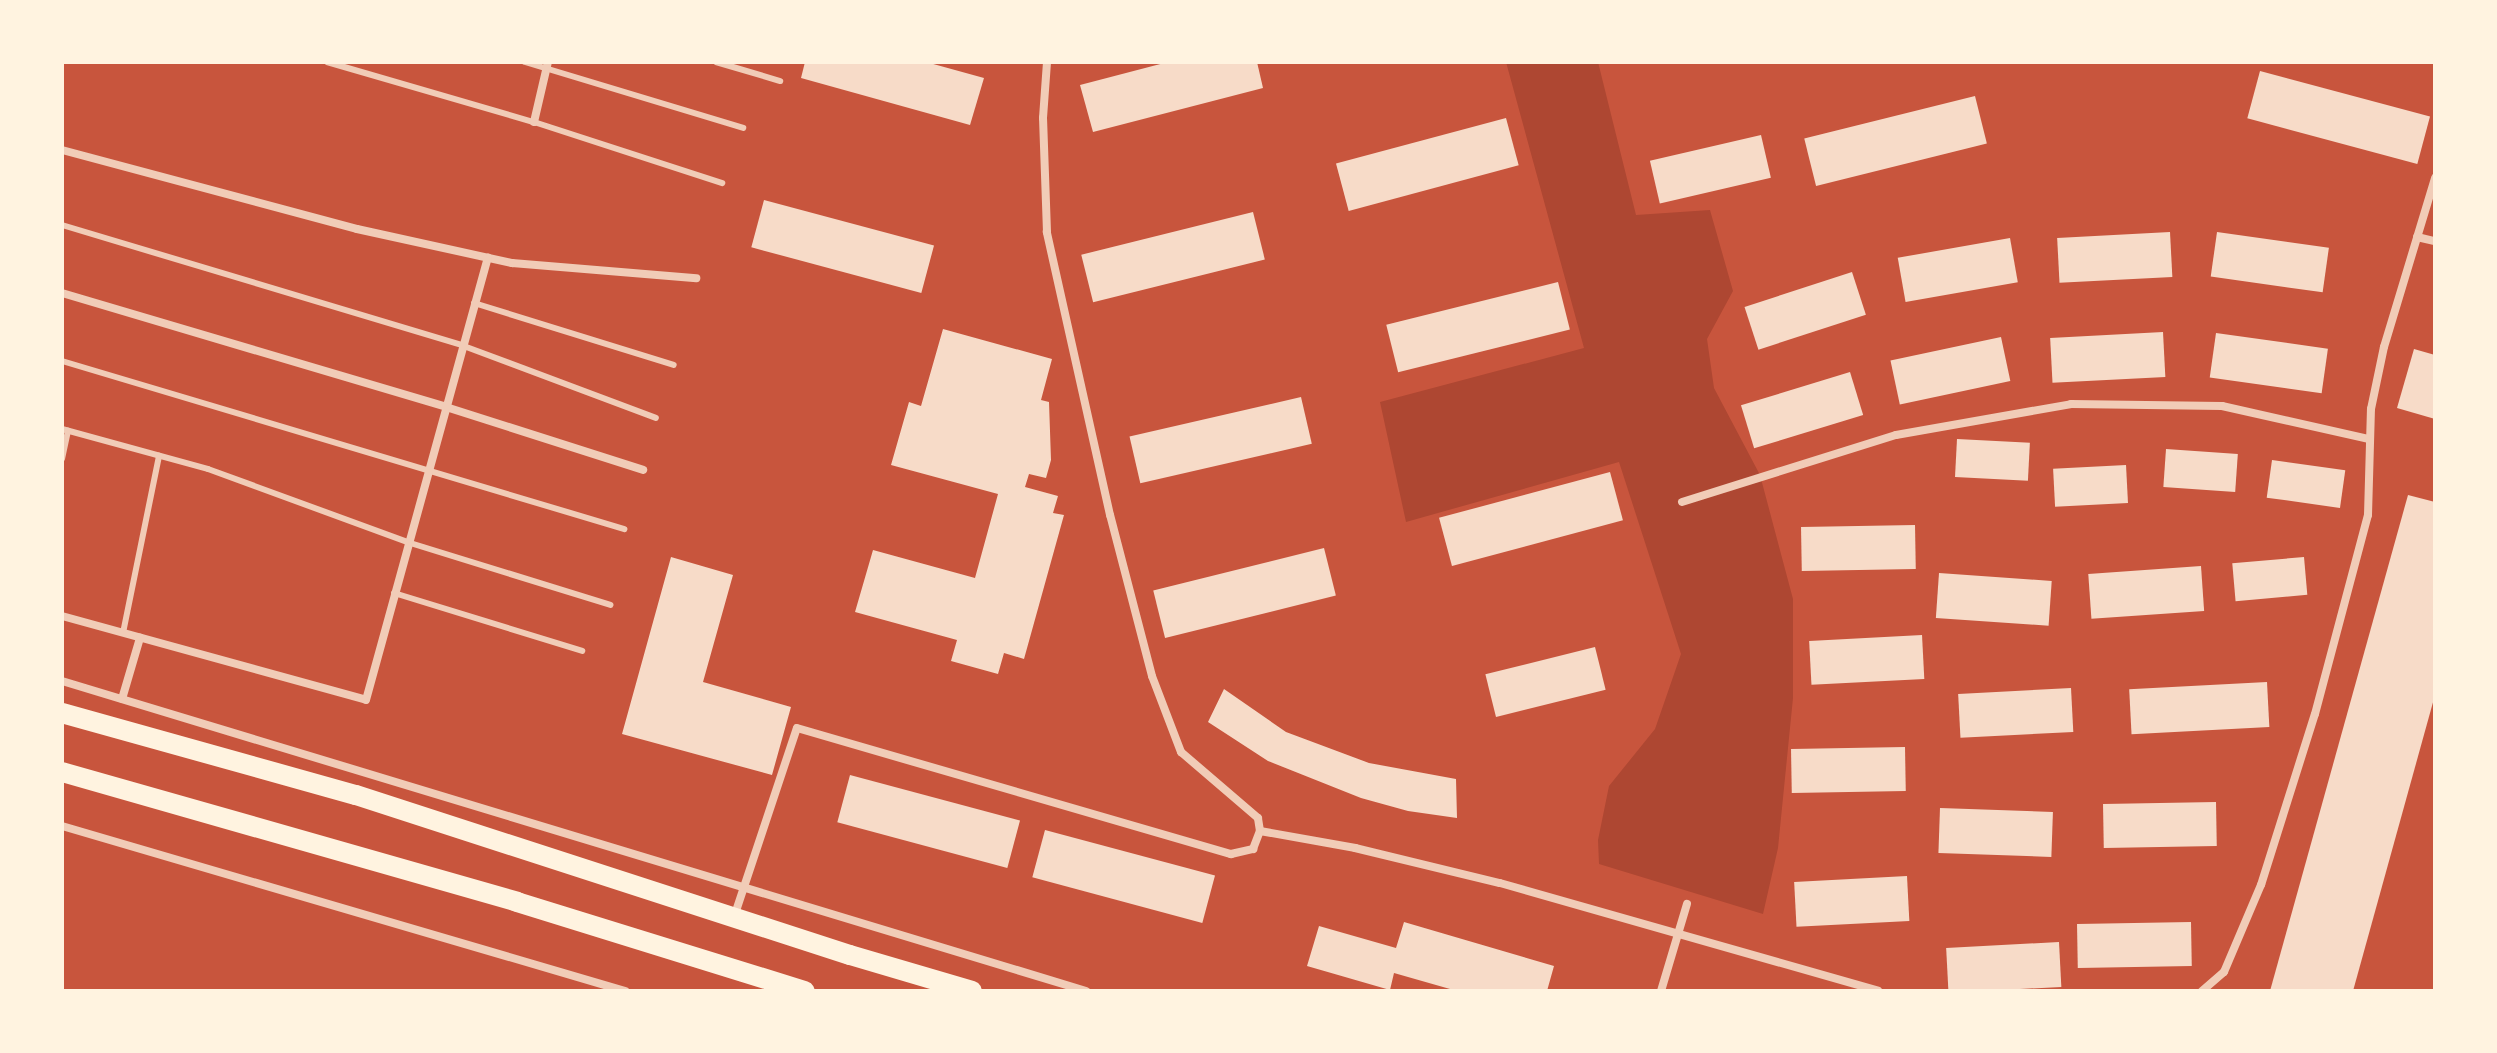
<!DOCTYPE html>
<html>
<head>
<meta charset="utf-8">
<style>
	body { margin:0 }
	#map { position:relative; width:2497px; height:1053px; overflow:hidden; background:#c8553d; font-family:"Alegreya Sans",sans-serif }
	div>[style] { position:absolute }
	.green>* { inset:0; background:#ae4732 }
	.building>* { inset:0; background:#f7dbc8; transform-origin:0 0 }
	.service>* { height:6px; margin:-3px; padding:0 3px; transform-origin:3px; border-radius:3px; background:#f1ccb7 }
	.minor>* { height:8px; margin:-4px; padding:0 4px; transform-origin:4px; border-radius:4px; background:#f1ccb7 }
	.primary>* { height:20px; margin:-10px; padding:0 10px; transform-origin:10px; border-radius:10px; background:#fff3e0 }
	span { translate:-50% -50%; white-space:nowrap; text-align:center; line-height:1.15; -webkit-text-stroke:7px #fff3e0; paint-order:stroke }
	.frame { position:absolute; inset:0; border:64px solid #fff3e0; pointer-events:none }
</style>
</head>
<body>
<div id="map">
	<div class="green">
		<i style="clip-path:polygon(1506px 62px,1598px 62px,1636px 215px,1710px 210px,1733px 291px,1707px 339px,1714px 388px,1760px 475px,1793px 599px,1793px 698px,1778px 848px,1763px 914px,1599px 864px,1598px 840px,1609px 786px,1655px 729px,1681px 654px,1619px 462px,1406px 522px,1380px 402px,1584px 348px)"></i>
	</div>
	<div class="building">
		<i style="clip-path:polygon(805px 62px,926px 62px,984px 78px,970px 125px,801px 78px)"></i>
		<i style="clip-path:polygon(1168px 62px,1257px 62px,1263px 88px,1093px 132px,1080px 85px)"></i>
		<i style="left:2260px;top:71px;width:176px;height:49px;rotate:15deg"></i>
		<i style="left:1975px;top:96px;width:49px;height:176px;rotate:76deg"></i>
		<i style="left:1506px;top:118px;width:49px;height:176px;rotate:75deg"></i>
		<i style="left:1761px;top:135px;width:44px;height:114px;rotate:77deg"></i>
		<i style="left:764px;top:200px;width:176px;height:49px;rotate:15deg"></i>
		<i style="left:1253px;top:212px;width:49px;height:177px;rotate:76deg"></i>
		<i style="left:2170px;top:232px;width:45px;height:113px;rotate:87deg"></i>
		<i style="left:2217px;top:232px;width:113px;height:45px;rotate:8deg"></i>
		<i style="left:2010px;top:238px;width:45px;height:114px;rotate:80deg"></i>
		<i style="left:1852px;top:272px;width:45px;height:113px;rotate:72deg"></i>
		<i style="left:1558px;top:282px;width:49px;height:177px;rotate:76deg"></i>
		<i style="clip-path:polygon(943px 329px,1052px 359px,1041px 400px,1049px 402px,1051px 460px,1046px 478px,1029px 474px,1025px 487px,1058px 496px,1053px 513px,1064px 515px,1024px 659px,1004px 653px,998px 674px,951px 661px,957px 640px,855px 612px,873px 550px,975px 578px,998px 494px,891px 465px,909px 402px,921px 406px)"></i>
		<i style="left:2163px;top:332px;width:45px;height:113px;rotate:87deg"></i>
		<i style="left:2216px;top:333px;width:113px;height:45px;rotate:8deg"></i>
		<i style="left:2001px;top:337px;width:45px;height:113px;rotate:78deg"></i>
		<i style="clip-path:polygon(2414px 349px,2435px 355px,2435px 419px,2397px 408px)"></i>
		<i style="left:1850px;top:372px;width:45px;height:114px;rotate:73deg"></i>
		<i style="left:1301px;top:397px;width:48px;height:176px;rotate:77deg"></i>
		<i style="left:1957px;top:439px;width:73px;height:38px;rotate:3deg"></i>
		<i style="left:2166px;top:449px;width:72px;height:38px;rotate:4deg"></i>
		<i style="left:2272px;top:460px;width:74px;height:38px;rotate:8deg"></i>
		<i style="left:2126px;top:465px;width:38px;height:73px;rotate:87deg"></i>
		<i style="left:1610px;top:472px;width:50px;height:177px;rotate:75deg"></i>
		<i style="clip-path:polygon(2408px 495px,2435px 502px,2435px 695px,2353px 991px,2270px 991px)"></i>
		<i style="left:1915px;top:525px;width:44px;height:114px;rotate:89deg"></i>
		<i style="left:1324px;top:548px;width:49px;height:176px;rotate:76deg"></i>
		<i style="clip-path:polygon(671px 557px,733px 575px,703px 682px,791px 707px,772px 775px,622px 734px)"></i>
		<i style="left:2304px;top:557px;width:38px;height:72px;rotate:85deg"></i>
		<i style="left:2201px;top:566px;width:45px;height:113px;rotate:86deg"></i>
		<i style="left:1939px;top:573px;width:113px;height:45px;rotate:4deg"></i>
		<i style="left:1922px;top:635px;width:44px;height:113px;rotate:87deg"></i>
		<i style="left:1595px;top:647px;width:44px;height:113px;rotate:76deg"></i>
		<i style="left:2267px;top:682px;width:45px;height:138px;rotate:87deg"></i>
		<i style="left:2071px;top:688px;width:44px;height:113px;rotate:87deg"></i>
		<i style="clip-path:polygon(1224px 689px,1286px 732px,1369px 763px,1456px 779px,1457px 818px,1408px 811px,1361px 798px,1268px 761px,1208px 722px)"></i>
		<i style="left:1905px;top:747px;width:44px;height:114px;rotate:89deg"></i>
		<i style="left:850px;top:775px;width:176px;height:49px;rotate:15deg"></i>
		<i style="left:2216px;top:802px;width:44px;height:113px;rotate:89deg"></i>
		<i style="left:1940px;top:808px;width:113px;height:45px;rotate:2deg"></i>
		<i style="left:1045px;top:830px;width:176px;height:49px;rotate:15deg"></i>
		<i style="left:1907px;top:876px;width:45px;height:113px;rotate:87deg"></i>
		<i style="clip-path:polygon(1404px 922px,1554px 966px,1547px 991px,1457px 991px,1394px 973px,1390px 990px,1307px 966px,1319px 926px,1396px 948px)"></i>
		<i style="left:2191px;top:922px;width:44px;height:114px;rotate:89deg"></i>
		<i style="left:2059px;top:942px;width:45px;height:113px;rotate:87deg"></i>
	</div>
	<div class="service">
		<i style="left:327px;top:62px;width:216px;rotate:16.2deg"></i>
		<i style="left:534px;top:122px;width:198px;rotate:18deg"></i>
		<i style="left:525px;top:62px;width:228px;rotate:16.8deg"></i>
		<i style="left:716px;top:62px;width:67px;rotate:16.5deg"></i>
		<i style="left:62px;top:225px;width:417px;rotate:16.7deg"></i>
		<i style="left:461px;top:345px;width:208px;rotate:20.5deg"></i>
		<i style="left:474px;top:303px;width:209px;rotate:17.2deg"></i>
		<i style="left:62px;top:361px;width:587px;rotate:16.64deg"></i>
		<i style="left:62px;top:429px;width:151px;rotate:15.3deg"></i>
		<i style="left:208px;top:469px;width:212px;rotate:20.1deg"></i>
		<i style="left:407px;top:542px;width:213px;rotate:17.2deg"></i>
		<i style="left:62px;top:459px;width:29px;rotate:-78deg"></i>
		<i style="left:394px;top:593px;width:197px;rotate:17.1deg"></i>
		<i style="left:123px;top:633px;width:181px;rotate:-78.5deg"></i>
	</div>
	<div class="minor">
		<i style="left:534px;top:122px;width:62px;rotate:-76.9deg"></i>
		<i style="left:62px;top:150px;width:305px;rotate:15deg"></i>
		<i style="left:357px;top:229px;width:159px;rotate:12.4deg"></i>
		<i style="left:512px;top:263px;width:185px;rotate:4.7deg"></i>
		<i style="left:2417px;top:237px;width:18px;rotate:13deg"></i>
		<i style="left:62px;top:293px;width:401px;rotate:16.5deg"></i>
		<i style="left:446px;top:407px;width:207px;rotate:17.7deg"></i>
		<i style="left:1682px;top:502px;width:224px;rotate:-17.4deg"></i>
		<i style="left:1896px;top:435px;width:178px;rotate:-10deg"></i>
		<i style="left:2071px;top:404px;width:151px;rotate:0.8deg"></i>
		<i style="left:2222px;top:406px;width:151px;rotate:12.7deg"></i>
		<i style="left:62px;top:616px;width:315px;rotate:15.4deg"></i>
		<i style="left:366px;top:700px;width:459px;rotate:-74.6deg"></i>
		<i style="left:62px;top:681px;width:1070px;rotate:16.84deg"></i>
		<i style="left:122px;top:699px;width:64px;rotate:-73.6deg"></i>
		<i style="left:62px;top:826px;width:587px;rotate:16.33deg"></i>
		<i style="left:1260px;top:831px;width:97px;rotate:10.1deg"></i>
		<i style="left:1355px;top:848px;width:149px;rotate:13.6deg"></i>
		<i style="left:1500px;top:883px;width:393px;rotate:15.9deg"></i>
		<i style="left:734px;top:917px;width:199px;rotate:-71.6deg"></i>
		<i style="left:797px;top:728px;width:452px;rotate:16.2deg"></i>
		<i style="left:1231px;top:854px;width:23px;rotate:-13deg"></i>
		<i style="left:1253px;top:849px;width:19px;rotate:-69deg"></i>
		<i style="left:1260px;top:831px;width:13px;rotate:-99deg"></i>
		<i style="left:1258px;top:818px;width:101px;rotate:-139.4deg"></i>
		<i style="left:1181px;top:752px;width:81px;rotate:-110.9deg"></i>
		<i style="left:1152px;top:676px;width:166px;rotate:-104.6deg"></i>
		<i style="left:1110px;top:515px;width:290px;rotate:-102.6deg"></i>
		<i style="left:1047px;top:232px;width:114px;rotate:-92deg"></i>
		<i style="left:1043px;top:118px;width:56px;rotate:-85.9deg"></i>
		<i style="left:1661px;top:991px;width:91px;rotate:-73.4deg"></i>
		<i style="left:2202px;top:991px;width:29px;rotate:-41deg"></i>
		<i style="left:2224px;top:972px;width:95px;rotate:-67deg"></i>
		<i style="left:2261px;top:885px;width:179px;rotate:-72.5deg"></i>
		<i style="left:2315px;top:714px;width:206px;rotate:-75.1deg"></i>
		<i style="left:2368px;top:515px;width:106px;rotate:-88.4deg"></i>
		<i style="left:2371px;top:409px;width:63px;rotate:-78.2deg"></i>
		<i style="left:2384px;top:347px;width:177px;rotate:-73.2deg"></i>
	</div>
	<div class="primary">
		<i style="left:62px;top:713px;width:305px;rotate:15.6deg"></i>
		<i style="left:356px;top:795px;width:519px;rotate:17.95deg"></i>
		<i style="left:850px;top:955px;width:127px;rotate:16.4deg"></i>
		<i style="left:62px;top:772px;width:473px;rotate:15.9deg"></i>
		<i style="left:517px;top:902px;width:301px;rotate:17.2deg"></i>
	</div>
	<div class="frame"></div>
</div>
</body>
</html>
